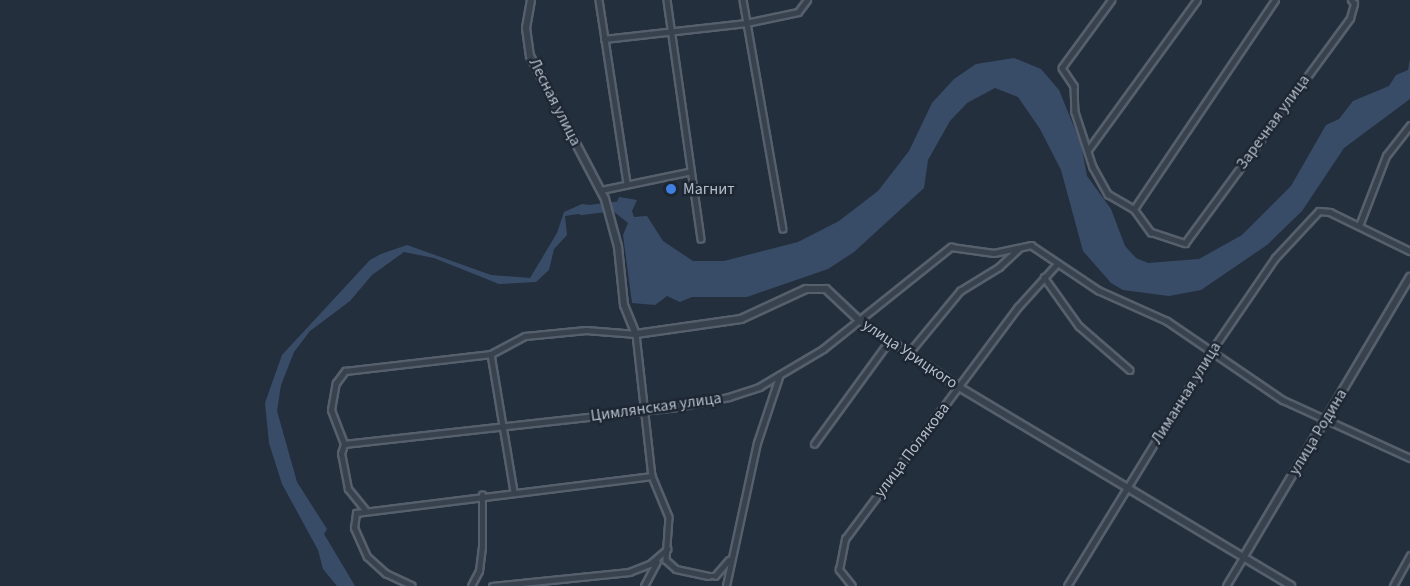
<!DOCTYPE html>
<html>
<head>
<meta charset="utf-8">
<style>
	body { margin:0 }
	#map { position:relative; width:1410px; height:586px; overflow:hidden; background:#242f3e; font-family:"Source Sans 3",sans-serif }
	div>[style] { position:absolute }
	.water>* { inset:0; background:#394c67 }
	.river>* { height:9px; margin:-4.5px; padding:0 4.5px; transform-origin:4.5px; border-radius:4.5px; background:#394c67 }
	.roads { filter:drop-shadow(2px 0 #565f6c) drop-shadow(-2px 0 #565f6c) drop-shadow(0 2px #565f6c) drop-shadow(0 -2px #565f6c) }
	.minor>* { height:4.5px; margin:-2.25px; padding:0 2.25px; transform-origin:2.25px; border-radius:2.25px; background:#38414e }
	.tertiary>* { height:6px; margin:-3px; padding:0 3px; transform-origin:3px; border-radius:3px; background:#38414e }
	.dots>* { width:16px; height:16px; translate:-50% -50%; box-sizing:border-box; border:3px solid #1d2633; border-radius:50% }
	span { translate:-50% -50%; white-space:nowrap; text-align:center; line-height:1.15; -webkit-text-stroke:5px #1d2633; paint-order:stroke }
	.street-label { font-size:16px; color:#b4bcc9 }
	.poi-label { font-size:16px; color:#b4bcc9 }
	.left { translate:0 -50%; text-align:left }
</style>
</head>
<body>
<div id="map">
	<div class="water">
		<i style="clip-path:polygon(1014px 58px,1041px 69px,1059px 90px,1081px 144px,1087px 176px,1111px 209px,1125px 246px,1136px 258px,1148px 263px,1199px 259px,1242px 235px,1291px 186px,1326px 125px,1339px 119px,1353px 101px,1389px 86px,1396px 75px,1408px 70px,1410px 59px,1410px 99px,1344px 148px,1302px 211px,1267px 245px,1201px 290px,1169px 296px,1123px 290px,1111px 283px,1083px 251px,1061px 170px,1040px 129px,1018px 97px,995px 88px,967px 103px,950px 121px,928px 160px,924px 188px,854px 252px,828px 269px,747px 297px,692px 297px,680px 302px,667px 296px,655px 305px,632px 303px,623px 235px,628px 223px,613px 211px,619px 197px,637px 200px,632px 211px,634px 217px,647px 216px,663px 241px,693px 261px,724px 261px,798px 242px,839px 221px,878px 191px,909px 151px,932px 103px,954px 79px,976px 64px)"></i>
		<i style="clip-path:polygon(582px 204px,591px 205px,591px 212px,565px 216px,567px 235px,554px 249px,549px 270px,536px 282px,499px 284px,434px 258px,404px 252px,372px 275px,350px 301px,310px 331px,294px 352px,281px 385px,277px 411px,297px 482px,327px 529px,324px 534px,355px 586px,337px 586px,323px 569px,318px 550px,282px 484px,269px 443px,265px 403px,282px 355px,370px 260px,381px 254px,407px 245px,491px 275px,530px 278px,557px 233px,564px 212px)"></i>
	</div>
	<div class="river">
		<i style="left:581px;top:210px;width:41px;rotate:-7deg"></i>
	</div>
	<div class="roads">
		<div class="minor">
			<i style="left:599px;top:0;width:185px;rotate:81.3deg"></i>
			<i style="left:667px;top:0;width:241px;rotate:81.9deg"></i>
			<i style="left:743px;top:0;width:232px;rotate:80.1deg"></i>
			<i style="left:1112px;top:0;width:84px;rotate:126.3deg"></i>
			<i style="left:1062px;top:68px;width:22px;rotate:56deg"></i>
			<i style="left:1074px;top:86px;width:26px;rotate:88deg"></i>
			<i style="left:1075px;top:112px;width:58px;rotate:71.9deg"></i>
			<i style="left:1093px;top:167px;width:31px;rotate:61deg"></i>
			<i style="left:1108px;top:194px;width:30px;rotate:30deg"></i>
			<i style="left:1134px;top:209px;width:29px;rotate:54deg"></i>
			<i style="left:1151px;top:232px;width:36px;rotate:18deg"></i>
			<i style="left:1185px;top:243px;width:279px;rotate:-53.7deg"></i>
			<i style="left:1350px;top:18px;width:15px;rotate:-74deg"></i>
			<i style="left:1354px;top:4px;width:5px;rotate:-127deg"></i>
			<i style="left:604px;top:39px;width:143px;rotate:-6.4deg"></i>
			<i style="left:746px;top:23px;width:53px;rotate:-11.9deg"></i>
			<i style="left:798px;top:12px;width:15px;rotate:-53deg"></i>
			<i style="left:1088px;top:150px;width:185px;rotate:-54deg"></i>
			<i style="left:601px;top:190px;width:89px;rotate:-11.7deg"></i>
			<i style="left:1134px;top:209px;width:252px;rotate:-56deg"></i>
			<i style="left:1359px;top:226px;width:75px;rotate:-68.9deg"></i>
			<i style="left:1386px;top:156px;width:39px;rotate:-52deg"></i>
			<i style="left:1044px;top:277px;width:60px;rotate:54.5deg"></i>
			<i style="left:1079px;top:326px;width:67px;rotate:40.8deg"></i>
			<i style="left:491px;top:354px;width:139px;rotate:80.5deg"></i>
			<i style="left:908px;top:354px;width:82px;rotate:-50.5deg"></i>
			<i style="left:960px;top:291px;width:46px;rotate:-31.6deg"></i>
			<i style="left:999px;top:267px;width:26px;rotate:-43deg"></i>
			<i style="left:344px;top:444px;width:329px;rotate:-6.3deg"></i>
			<i style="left:671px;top:408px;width:59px;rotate:-10.7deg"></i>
			<i style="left:729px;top:397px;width:32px;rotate:-18deg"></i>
			<i style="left:759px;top:387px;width:74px;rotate:-30.7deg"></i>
			<i style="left:823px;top:349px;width:164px;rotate:-38.6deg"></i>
			<i style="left:951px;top:247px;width:43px;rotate:7.9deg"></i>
			<i style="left:994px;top:253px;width:38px;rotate:-12deg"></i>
			<i style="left:1031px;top:245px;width:81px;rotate:33.9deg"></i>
			<i style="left:1098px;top:290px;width:76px;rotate:24.2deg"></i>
			<i style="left:1167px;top:321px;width:140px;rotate:34.3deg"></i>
			<i style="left:1283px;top:400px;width:140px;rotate:24.5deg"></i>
			<i style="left:814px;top:444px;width:127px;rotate:-53.9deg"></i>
			<i style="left:365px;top:510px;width:27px;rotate:-129deg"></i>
			<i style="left:348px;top:489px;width:36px;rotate:-101deg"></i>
			<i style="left:341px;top:454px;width:10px;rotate:-73deg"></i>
			<i style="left:344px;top:444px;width:36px;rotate:-111deg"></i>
			<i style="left:331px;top:410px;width:27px;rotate:-80deg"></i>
			<i style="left:336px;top:383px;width:15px;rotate:-53deg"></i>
			<i style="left:345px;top:371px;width:147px;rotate:-6.6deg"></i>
			<i style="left:491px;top:354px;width:38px;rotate:-28deg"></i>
			<i style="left:525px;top:336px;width:61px;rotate:-5.6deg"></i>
			<i style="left:586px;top:330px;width:50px;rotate:4.6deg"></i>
			<i style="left:636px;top:334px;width:143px;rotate:83.6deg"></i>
			<i style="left:652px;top:476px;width:44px;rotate:67.5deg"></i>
			<i style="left:669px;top:517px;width:43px;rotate:94deg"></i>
			<i style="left:666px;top:560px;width:13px;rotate:42deg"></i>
			<i style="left:676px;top:569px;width:33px;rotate:12deg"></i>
			<i style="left:708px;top:576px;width:7px"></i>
			<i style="left:715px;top:576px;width:21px;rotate:-49deg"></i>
			<i style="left:412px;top:586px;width:29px;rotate:-155deg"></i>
			<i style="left:386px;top:574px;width:25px;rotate:-138deg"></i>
			<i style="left:367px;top:557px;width:32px;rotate:-114deg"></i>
			<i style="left:354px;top:528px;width:15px;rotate:-82deg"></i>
			<i style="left:356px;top:513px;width:298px;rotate:-7.1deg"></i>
			<i style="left:471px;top:586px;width:17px;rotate:-62deg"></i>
			<i style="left:479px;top:571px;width:23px;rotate:-83deg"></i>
			<i style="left:482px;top:548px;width:53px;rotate:-90deg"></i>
			<i style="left:492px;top:586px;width:138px;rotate:-5.8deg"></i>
			<i style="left:629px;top:572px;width:22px;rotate:-21deg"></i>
			<i style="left:650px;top:564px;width:23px;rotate:-41deg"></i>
			<i style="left:644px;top:586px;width:27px;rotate:-62deg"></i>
			<i style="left:726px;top:586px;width:146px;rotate:-77.8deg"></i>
			<i style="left:757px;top:443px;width:70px;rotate:-71.6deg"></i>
			<i style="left:852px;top:586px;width:21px;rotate:-129deg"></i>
			<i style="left:839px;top:570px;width:32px;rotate:-79deg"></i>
			<i style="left:845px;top:539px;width:289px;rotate:-53.3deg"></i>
			<i style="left:1018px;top:307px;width:58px;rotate:-47.8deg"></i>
			<i style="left:1067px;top:586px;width:273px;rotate:-58.5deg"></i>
			<i style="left:1210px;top:353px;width:115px;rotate:-55.6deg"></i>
			<i style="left:1275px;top:258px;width:64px;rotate:-46.9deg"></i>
			<i style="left:1319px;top:211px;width:11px;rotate:5deg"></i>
			<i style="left:1330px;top:212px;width:89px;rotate:26deg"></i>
			<i style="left:1226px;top:586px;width:33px;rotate:-59deg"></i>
			<i style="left:1393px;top:586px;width:35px;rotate:-61deg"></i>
		</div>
		<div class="tertiary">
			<i style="left:531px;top:0;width:28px;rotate:100deg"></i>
			<i style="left:526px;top:28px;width:28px;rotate:82deg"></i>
			<i style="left:530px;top:56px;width:161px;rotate:62.3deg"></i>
			<i style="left:605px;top:199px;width:50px;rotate:74.8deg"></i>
			<i style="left:618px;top:247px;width:58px;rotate:84.1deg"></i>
			<i style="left:624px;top:305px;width:31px;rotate:68deg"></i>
			<i style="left:636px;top:334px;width:106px;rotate:-8.1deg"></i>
			<i style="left:741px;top:319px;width:72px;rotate:-24.8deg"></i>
			<i style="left:806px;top:289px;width:20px"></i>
			<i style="left:826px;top:289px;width:47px;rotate:43.3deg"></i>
			<i style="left:860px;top:321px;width:119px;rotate:33.7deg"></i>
			<i style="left:959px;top:387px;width:387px;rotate:30.9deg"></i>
			<i style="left:1243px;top:558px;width:327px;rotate:-59.3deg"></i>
		</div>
	</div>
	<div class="dots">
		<i style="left:671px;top:189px;background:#3f7fe0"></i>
	</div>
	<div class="street-label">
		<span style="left:555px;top:102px;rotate:63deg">Лесная улица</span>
		<span style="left:1273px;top:122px;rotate:-54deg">Заречная улица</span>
		<span style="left:910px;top:354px;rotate:34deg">улица Урицкого</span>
		<span style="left:1186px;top:393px;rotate:-58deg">Лиманная улица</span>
		<span style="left:656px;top:407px;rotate:-8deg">Цимлянская улица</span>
		<span style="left:1318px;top:432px;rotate:-59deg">улица Родина</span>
		<span style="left:912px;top:450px;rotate:-53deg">улица Полякова</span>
	</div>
	<div class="poi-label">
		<span class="left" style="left:683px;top:189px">Магнит</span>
	</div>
</div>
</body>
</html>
